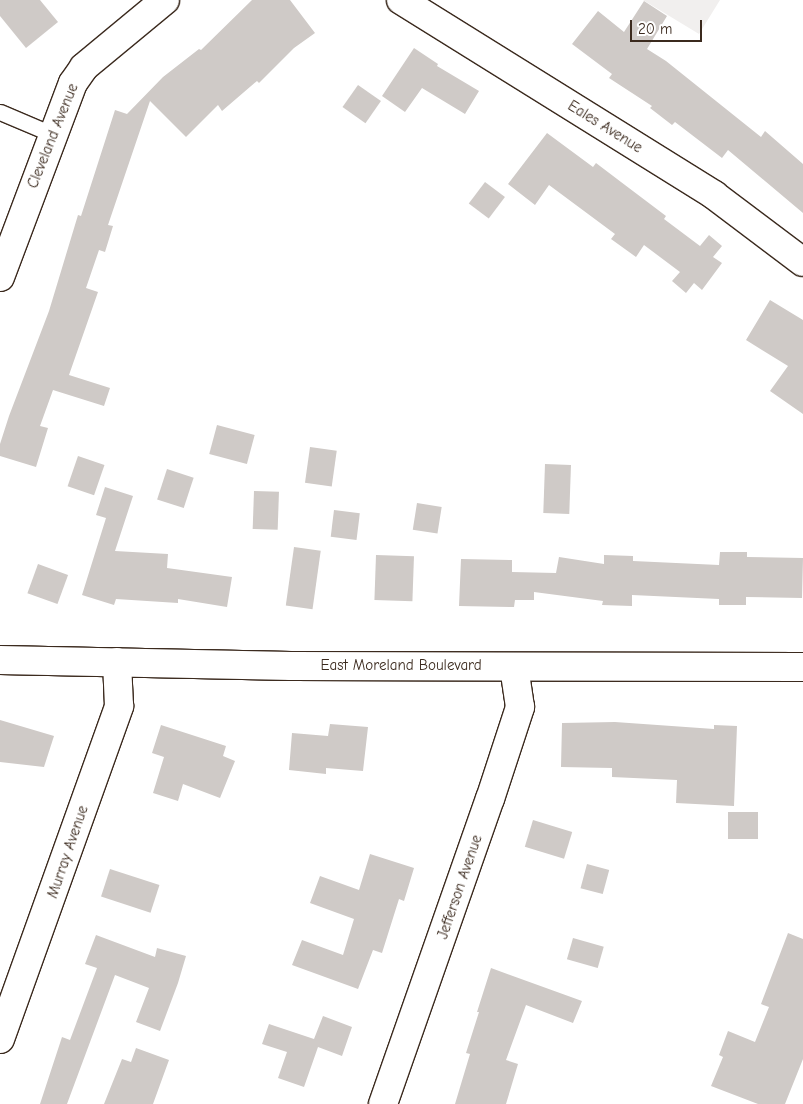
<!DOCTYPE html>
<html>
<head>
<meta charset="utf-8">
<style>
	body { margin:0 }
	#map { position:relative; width:803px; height:1104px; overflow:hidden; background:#fff; font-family:"Comic Neue",sans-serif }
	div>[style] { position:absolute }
	.built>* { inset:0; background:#f1efee }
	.building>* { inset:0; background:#cfcac7; transform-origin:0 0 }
	.roads { filter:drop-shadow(1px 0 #3b2a1e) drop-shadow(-1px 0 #3b2a1e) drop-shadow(0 1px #3b2a1e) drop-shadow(0 -1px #3b2a1e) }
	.service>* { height:15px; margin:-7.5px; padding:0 7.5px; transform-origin:7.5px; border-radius:7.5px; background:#fff }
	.minor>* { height:28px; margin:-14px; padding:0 14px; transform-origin:14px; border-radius:14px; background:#fff }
	.secondary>* { height:28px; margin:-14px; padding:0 14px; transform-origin:14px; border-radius:14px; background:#fff }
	span { translate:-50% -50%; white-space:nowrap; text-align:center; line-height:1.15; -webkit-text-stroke:4.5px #fff; paint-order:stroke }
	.street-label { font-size:15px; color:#3b2a1e }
	.scale { position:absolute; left:630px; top:20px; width:72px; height:22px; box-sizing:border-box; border:2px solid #3b2a1e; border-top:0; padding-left:6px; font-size:15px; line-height:18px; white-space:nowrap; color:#3b2a1e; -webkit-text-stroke:4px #fff; paint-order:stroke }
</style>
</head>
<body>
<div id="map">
	<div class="built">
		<i style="clip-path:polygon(643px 0,720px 0,699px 34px)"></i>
	</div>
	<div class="building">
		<i style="clip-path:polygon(0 0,40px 0,58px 22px,26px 48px,0 16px)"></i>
		<i style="clip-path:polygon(252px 0,290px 0,315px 33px,294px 48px,259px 83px,257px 81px,222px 111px,218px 105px,186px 137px,150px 101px,108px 225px,113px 226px,105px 252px,99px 250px,86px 288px,98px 292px,69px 375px,110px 388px,104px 406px,53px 390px,40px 426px,48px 428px,36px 467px,0 456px,0 444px,9px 416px,49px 311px,78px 215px,81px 216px,115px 110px,127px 114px,163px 77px,199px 49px,201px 50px)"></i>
		<i style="clip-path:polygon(644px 1px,667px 16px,647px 49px,666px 61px,761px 137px,765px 131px,803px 164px,803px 213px,728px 150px,722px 158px,675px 122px,672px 125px,650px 108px,652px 106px,609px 78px,612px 74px,572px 44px,598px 11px,624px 32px)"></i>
		<i style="clip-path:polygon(414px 48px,438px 64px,437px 66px,479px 91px,465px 114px,422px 88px,405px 112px,382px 96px)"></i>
		<i style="left:358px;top:85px;width:28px;height:27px;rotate:35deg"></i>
		<i style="clip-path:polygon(547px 133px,593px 167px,596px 163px,621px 182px,666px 216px,664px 219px,700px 246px,709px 235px,722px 246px,713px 257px,722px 263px,702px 290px,694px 283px,686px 293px,672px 281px,680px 272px,644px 245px,636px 257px,611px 239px,615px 234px,549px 185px,535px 205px,508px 184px)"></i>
		<i style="left:485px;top:182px;width:25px;height:27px;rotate:37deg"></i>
		<i style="clip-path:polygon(770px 300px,803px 320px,803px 414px,770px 391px,788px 366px,746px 340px)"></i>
		<i style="left:217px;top:425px;width:39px;height:30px;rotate:15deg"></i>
		<i style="left:310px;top:447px;width:27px;height:36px;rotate:8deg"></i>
		<i style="left:78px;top:456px;width:28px;height:32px;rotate:19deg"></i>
		<i style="left:545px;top:464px;width:26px;height:49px;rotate:2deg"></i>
		<i style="left:167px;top:469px;width:28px;height:32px;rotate:18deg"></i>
		<i style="clip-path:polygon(105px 487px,133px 496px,115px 551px,168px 554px,167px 568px,232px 577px,227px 607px,178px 599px,178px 603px,116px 599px,114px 605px,82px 595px,106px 518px,96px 515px)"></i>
		<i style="left:254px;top:491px;width:25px;height:38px;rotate:2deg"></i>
		<i style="left:417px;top:503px;width:25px;height:27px;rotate:9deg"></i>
		<i style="left:334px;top:510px;width:26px;height:27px;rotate:7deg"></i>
		<i style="left:294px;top:547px;width:27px;height:59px;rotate:8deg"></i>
		<i style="clip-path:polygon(720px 552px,747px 552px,747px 557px,803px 558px,802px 598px,746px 597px,746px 605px,719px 605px,719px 599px,632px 595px,632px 606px,602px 605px,603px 601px,534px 592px,534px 600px,515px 600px,514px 607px,459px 606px,461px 559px,512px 560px,512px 572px,556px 573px,559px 557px,604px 564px,604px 555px,633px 556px,633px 561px,719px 565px)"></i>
		<i style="left:376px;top:555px;width:38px;height:45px;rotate:2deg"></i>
		<i style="left:38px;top:564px;width:32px;height:31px;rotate:20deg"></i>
		<i style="clip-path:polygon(0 720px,54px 736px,44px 767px,0 762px)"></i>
		<i style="clip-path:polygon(615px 722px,714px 729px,714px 725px,737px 726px,734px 806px,676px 803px,677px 780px,612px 777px,612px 768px,561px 767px,562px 723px)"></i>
		<i style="clip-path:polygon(330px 724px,368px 727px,363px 771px,326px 768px,326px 774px,289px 770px,292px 733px,328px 736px)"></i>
		<i style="clip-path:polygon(161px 725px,226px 746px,223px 756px,235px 761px,220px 798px,183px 784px,178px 801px,153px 793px,164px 757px,152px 753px)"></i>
		<i style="left:728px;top:812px;width:30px;height:27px"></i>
		<i style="left:533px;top:820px;width:41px;height:28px;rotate:17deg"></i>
		<i style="clip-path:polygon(370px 854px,414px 868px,404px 901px,399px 899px,382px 953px,373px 950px,358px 989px,292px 965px,302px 940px,343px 955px,354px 919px,310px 903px,320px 876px,359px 890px)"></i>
		<i style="left:587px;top:864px;width:23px;height:25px;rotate:15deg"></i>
		<i style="left:110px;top:869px;width:52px;height:29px;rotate:18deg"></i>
		<i style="clip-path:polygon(788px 933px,803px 939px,803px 1059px,785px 1104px,758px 1104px,711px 1086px,723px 1057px,719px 1055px,728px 1031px,755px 1042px,769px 1007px,761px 1004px)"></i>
		<i style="clip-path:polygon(96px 935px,155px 957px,157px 948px,186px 956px,178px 983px,160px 1031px,136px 1022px,149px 988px,115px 975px,67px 1104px,40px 1104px,62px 1037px,70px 1040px,97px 968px,85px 964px)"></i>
		<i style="left:573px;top:938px;width:32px;height:22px;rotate:16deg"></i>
		<i style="clip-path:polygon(491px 968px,582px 1001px,573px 1023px,526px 1005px,506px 1060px,518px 1064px,506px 1104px,455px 1104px,470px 1054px,466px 1053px,479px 1012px,477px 1012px)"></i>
		<i style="clip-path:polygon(323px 1016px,352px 1027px,342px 1056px,318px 1047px,304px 1087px,278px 1078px,287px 1052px,262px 1044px,269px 1024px,314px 1039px)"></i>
		<i style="clip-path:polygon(136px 1048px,169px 1060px,153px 1104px,104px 1104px,122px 1059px,131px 1062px)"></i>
	</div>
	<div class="roads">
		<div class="service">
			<i style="left:0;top:112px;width:56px;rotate:22.9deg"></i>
		</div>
		<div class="minor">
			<i style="left:401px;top:0;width:369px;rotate:31.9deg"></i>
			<i style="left:714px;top:195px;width:111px;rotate:37deg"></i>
			<i style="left:0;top:277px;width:207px;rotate:-69.4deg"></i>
			<i style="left:73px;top:83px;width:19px;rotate:-55deg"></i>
			<i style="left:84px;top:67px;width:105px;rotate:-39.6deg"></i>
			<i style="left:0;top:1039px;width:354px;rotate:-70.3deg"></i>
			<i style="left:119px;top:706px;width:44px;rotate:-92.6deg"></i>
			<i style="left:383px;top:1104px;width:323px;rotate:-70.7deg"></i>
			<i style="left:490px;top:799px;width:97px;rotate:-71.9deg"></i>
			<i style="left:520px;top:707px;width:40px;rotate:-98.5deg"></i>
		</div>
		<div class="secondary">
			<i style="left:0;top:660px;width:291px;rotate:1.2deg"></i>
			<i style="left:291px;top:666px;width:512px;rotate:0.11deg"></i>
		</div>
	</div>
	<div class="street-label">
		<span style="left:605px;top:127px;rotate:32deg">Eales Avenue</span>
		<span style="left:53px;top:136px;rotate:-68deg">Cleveland Avenue</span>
		<span style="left:401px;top:666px">East Moreland Boulevard</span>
		<span style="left:68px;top:852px;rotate:-71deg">Murray Avenue</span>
		<span style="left:460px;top:887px;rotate:-71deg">Jefferson Avenue</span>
	</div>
	<div class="scale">20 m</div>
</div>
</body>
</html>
